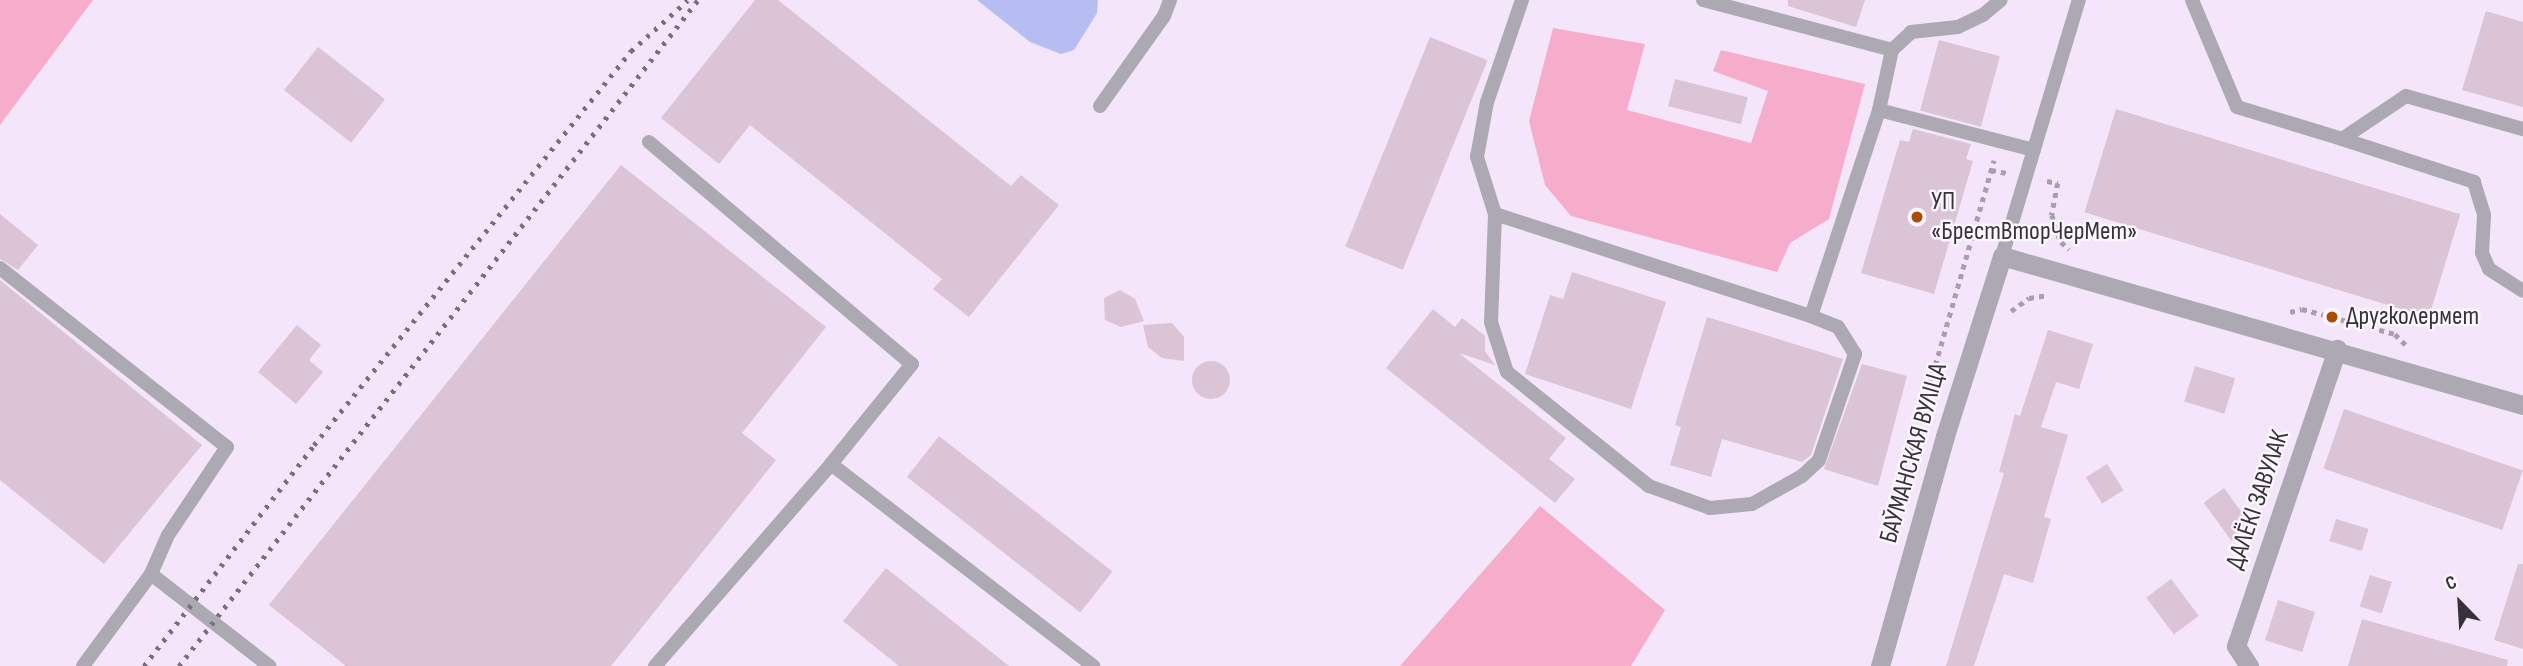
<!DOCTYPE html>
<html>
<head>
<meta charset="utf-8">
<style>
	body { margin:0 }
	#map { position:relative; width:2523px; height:666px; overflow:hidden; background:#f4e5fb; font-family:"Sofia Sans Condensed",sans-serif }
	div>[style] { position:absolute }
	.green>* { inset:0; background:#f5adcb }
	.water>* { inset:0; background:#b6bdf3 }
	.building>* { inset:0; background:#dac4d5; transform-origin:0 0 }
	.round { border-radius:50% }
	.path>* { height:4.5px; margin-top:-2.25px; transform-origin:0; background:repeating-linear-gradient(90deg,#a99eae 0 5px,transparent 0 10px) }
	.service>* { height:14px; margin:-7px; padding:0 7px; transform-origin:7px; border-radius:7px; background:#aca9b3 }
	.minor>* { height:19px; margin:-9.5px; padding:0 9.5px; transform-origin:9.5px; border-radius:9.5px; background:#aca9b3 }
	.tertiary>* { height:19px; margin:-9.5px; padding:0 9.5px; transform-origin:9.5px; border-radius:9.5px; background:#aca9b3 }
	.rail>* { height:5px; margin-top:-2.5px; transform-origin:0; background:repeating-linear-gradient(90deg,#786f7c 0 3.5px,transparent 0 10.5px) }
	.dots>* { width:19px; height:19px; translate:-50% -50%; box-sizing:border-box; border:4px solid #fcf6ff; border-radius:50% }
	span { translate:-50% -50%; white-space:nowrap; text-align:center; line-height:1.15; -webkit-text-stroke:5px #fcf6ff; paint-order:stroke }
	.poi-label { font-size:26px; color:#373139 }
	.left { translate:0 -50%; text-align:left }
	.street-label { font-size:26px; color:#373139 }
	.north { position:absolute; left:2425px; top:568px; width:70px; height:70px; -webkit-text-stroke:5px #fcf6ff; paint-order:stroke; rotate:336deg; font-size:19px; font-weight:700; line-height:28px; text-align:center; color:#373139 }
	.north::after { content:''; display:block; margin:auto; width:24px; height:32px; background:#373139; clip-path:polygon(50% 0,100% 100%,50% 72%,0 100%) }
</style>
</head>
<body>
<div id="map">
	<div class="green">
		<i style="clip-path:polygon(0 0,93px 0,0 125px)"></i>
		<i style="clip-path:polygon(1553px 28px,1645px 44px,1627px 110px,1751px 143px,1768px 91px,1713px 71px,1721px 50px,1865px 84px,1829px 219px,1790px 243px,1777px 272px,1571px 216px,1545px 185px,1529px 121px)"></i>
		<i style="clip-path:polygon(1540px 506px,1665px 610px,1631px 666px,1400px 666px)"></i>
	</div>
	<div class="water">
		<i style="clip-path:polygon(977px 0,1098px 0,1097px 13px,1074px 50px,1061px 54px,1030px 42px)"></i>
	</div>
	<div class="building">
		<i style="clip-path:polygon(755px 0,778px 0,1011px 186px,1021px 175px,1059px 205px,969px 317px,933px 289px,942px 279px,750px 125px,719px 164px,661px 118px)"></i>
		<i style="clip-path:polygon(1788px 0,1865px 0,1856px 27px,1788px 6px)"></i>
		<i style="clip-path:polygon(2486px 11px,2523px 22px,2523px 107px,2462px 90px)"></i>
		<i style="left:1430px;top:37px;width:62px;height:226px;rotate:22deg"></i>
		<i style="left:1939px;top:40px;width:63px;height:73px;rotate:15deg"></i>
		<i style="left:318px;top:47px;width:85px;height:55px;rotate:38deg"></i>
		<i style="left:1675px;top:79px;width:75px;height:28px;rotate:14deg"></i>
		<i style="left:2116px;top:109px;width:360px;height:108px;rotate:17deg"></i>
		<i style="clip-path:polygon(1913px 129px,1971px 144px,1966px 159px,1973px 161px,1934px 294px,1861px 273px,1900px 140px,1909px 142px)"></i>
		<i style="clip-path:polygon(621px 165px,826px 327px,742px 433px,776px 460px,611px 666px,346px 666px,269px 605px)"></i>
		<i style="clip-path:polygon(0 214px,38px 245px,18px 270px,0 259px)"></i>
		<i style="clip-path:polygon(1572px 272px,1666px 302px,1631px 409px,1525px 374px,1550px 295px,1563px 299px)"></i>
		<i style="clip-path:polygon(0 280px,202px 445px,104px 564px,0 480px)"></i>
		<i style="clip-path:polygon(1120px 290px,1135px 299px,1144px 321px,1121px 327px,1105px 320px,1104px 298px)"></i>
		<i style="clip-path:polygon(1433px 309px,1455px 327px,1462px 318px,1485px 336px,1485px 351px,1495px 365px,1459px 353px,1566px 438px,1549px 459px,1575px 479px,1555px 503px,1386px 368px)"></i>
		<i style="clip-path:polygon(1707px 317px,1843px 359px,1811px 455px,1802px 462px,1722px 439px,1711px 477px,1670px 465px,1681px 427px,1675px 425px)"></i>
		<i style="clip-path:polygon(1172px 323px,1184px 337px,1184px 361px,1162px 358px,1148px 347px,1143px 325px)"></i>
		<i style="clip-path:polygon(297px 325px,321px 345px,309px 360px,323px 372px,296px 404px,258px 372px)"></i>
		<i style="clip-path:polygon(2048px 330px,2093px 344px,2079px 389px,2056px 382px,2041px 427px,2068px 435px,2044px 517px,2051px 519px,2033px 583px,2004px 574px,1974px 666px,1946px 666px,2004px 473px,1999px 472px,2015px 414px,2020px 416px)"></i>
		<i class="round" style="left:1192px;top:361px;width:38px;height:38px"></i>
		<i style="clip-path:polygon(1862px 364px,1907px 376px,1878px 486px,1824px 469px)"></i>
		<i style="left:2195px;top:366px;width:42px;height:37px;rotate:17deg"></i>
		<i style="left:2344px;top:409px;width:189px;height:63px;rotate:19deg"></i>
		<i style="left:939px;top:436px;width:220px;height:52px;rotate:38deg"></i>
		<i style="left:2107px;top:464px;width:31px;height:25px;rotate:58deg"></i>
		<i style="left:2224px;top:488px;width:47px;height:25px;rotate:54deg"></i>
		<i style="left:2336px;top:519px;width:34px;height:23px;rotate:17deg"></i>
		<i style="clip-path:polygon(2518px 564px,2523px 564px,2523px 649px,2494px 640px)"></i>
		<i style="clip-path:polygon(886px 568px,1009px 666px,899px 666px,843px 621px)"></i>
		<i style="left:2370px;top:575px;width:23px;height:33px;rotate:18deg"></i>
		<i style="left:2171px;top:579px;width:46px;height:31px;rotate:53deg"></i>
		<i style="left:2278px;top:600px;width:39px;height:42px;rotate:18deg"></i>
		<i style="clip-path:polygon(2362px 619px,2508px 660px,2507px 666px,2348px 666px)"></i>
	</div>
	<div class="path">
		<i style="left:1991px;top:170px;width:16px;rotate:11deg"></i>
		<i style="left:2047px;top:181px;width:11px;rotate:10deg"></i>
		<i style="left:2058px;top:183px;width:33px;rotate:101deg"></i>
		<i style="left:2052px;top:215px;width:28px;rotate:72deg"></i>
		<i style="left:2061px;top:242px;width:11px;rotate:41deg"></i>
		<i style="left:2011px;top:311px;width:22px;rotate:-36deg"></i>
		<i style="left:2029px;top:298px;width:18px;rotate:-9deg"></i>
		<i style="left:2290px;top:312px;width:12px;rotate:-14deg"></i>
		<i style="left:2302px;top:309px;width:96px;rotate:15deg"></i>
		<i style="left:2395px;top:334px;width:16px;rotate:45deg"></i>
		<i style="left:1891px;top:519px;width:373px;rotate:-74deg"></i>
	</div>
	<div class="service">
		<i style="left:1522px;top:0;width:108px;rotate:108.9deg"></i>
		<i style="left:1487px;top:102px;width:56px;rotate:100.3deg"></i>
		<i style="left:1477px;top:157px;width:60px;rotate:72.5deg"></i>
		<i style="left:1495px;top:214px;width:332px;rotate:17.9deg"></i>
		<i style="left:1811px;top:316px;width:217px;rotate:-71.7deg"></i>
		<i style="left:1879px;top:110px;width:160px;rotate:14.5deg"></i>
		<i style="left:1703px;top:0;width:196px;rotate:14.8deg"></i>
		<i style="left:2192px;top:0;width:116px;rotate:67.2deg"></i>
		<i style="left:2237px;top:107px;width:110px;rotate:16.9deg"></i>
		<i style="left:2342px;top:139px;width:77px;rotate:-33.9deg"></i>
		<i style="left:2406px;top:96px;width:122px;rotate:15.8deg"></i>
		<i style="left:1100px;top:106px;width:110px;rotate:-54.6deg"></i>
		<i style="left:1164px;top:16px;width:17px;rotate:-69deg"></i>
		<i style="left:1879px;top:110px;width:61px;rotate:-77.8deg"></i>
		<i style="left:1892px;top:50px;width:26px;rotate:-43deg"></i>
		<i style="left:1911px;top:32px;width:47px;rotate:-6.1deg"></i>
		<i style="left:1958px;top:27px;width:28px;rotate:-26deg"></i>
		<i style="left:1983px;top:15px;width:23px;rotate:-40deg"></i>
		<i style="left:2342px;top:139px;width:139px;rotate:18deg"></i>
		<i style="left:2474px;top:182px;width:34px;rotate:73deg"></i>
		<i style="left:2484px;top:215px;width:38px;rotate:93deg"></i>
		<i style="left:2482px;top:253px;width:17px;rotate:66deg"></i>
		<i style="left:2489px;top:269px;width:40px;rotate:32.9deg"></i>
		<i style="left:649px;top:142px;width:344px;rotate:40.2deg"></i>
		<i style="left:912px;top:364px;width:129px;rotate:129deg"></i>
		<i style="left:1495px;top:214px;width:108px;rotate:92.1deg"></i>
		<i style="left:1491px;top:322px;width:52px;rotate:72.3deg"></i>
		<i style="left:1507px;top:372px;width:182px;rotate:38.8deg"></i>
		<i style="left:1649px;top:486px;width:65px;rotate:19.8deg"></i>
		<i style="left:1710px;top:508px;width:42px;rotate:-5.4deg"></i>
		<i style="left:1752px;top:504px;width:57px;rotate:-29.2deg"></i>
		<i style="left:1802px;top:476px;width:23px;rotate:-43deg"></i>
		<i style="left:1819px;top:460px;width:112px;rotate:-71.2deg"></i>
		<i style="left:1855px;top:354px;width:32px;rotate:-122deg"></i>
		<i style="left:1838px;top:327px;width:29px;rotate:-158deg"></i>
		<i style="left:2002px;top:256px;width:267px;rotate:-73.3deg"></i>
		<i style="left:0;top:268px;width:289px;rotate:38.3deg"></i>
		<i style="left:227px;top:447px;width:106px;rotate:123.8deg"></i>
		<i style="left:168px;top:535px;width:43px;rotate:113.6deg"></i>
		<i style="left:151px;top:574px;width:114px;rotate:126.5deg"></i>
		<i style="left:151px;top:574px;width:150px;rotate:37.9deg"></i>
		<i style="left:655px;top:666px;width:268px;rotate:-48.9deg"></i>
		<i style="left:831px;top:464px;width:331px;rotate:37.6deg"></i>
	</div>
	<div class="minor">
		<i style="left:2249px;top:666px;width:24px;rotate:-123deg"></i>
		<i style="left:2236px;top:646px;width:314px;rotate:-71.2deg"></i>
	</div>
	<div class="tertiary">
		<i style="left:1880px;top:666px;width:239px;rotate:-74.2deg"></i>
		<i style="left:1945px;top:436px;width:189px;rotate:-72.4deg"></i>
		<i style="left:2002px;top:256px;width:542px;rotate:15.96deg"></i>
	</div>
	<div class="rail">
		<i style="left:144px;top:666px;width:279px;rotate:-52.4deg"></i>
		<i style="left:314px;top:445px;width:506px;rotate:-51.18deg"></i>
		<i style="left:631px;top:51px;width:76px;rotate:-41.8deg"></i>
		<i style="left:179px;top:666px;width:844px;rotate:-52.07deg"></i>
	</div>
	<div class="dots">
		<i style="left:1917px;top:217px;background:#ac4c02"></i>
		<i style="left:2332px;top:317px;background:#ac4c02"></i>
	</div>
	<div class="poi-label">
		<span class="left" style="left:1931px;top:217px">УП<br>«БрестВторЧерМет»</span>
		<span class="left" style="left:2346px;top:317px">Другколермет</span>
	</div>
	<div class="street-label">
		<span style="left:1914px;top:453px;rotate:-74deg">БАЎМАНСКАЯ ВУЛІЦА</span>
		<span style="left:2258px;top:500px;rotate:-71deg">ДАЛЁКІ ЗАВУЛАК</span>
	</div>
	<div class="north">С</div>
</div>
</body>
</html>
